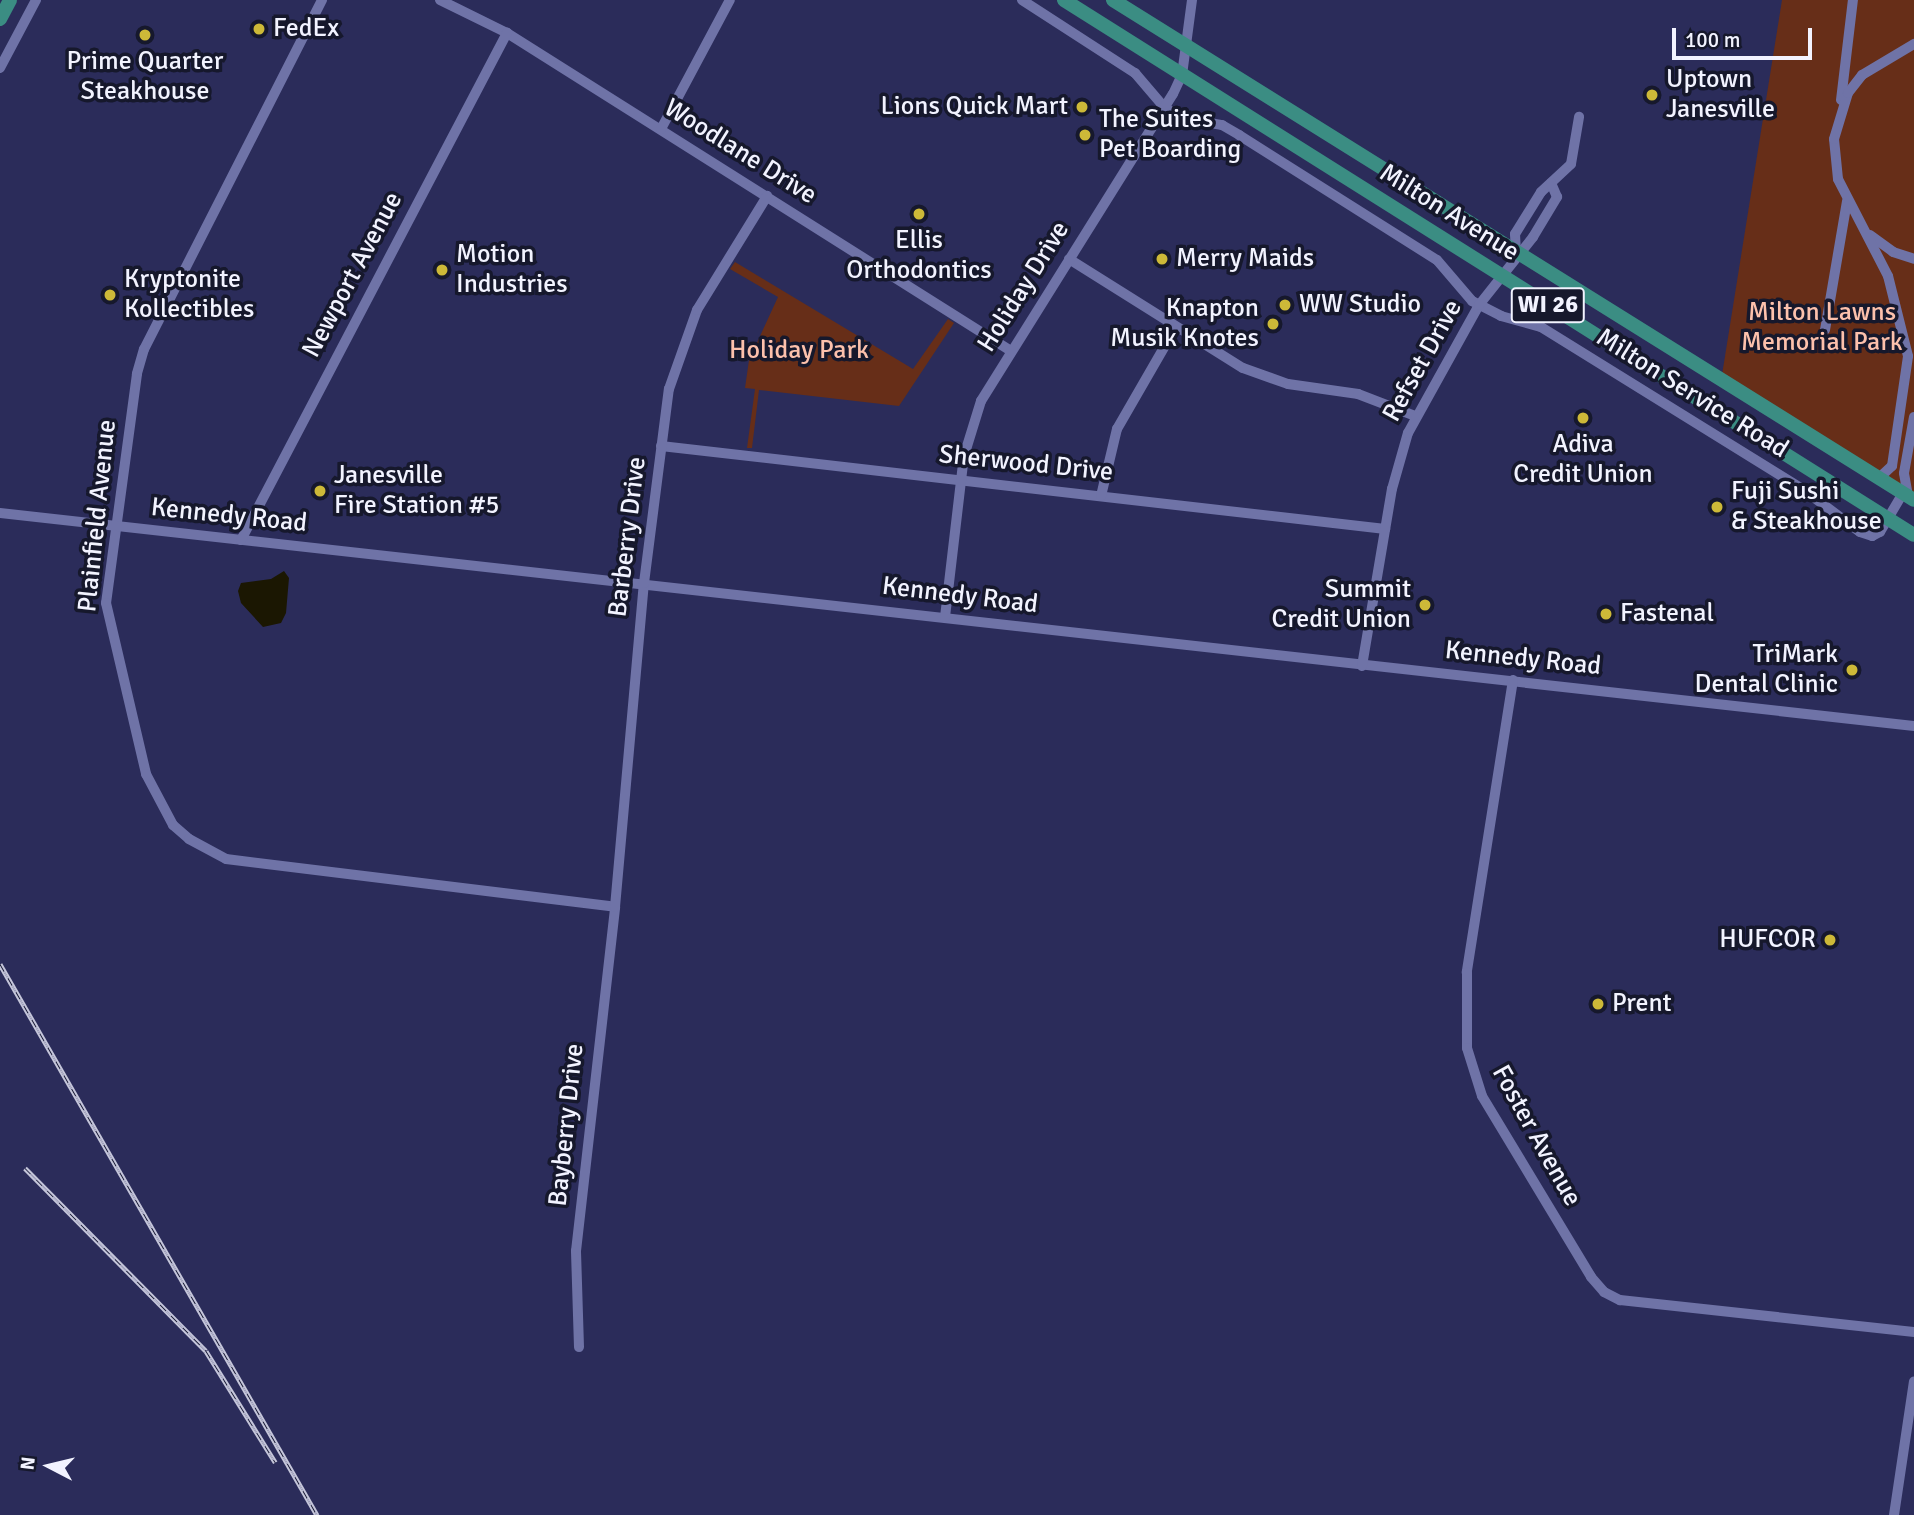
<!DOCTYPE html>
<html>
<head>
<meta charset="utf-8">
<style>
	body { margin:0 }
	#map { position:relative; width:1914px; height:1515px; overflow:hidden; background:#2b2c5a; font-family:Signika,sans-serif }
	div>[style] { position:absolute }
	.green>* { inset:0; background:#672e18 }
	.water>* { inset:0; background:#1b1702 }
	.minor>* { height:10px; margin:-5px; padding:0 5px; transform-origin:5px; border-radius:5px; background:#6f73a7 }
	.major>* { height:14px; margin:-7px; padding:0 7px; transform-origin:7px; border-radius:7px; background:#3b8d83 }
	.rail>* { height:5px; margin-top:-2.5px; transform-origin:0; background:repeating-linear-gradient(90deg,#16182c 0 8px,#c5c6da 0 16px); box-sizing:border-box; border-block:2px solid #c5c6da }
	.dots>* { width:19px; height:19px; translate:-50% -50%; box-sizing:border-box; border:4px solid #16182c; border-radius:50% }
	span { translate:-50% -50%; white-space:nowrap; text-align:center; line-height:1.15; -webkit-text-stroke:7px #16182c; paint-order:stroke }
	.shield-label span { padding:2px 5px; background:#16182c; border:2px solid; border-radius:5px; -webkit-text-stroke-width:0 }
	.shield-label { font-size:24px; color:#f2f3ff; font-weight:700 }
	.poi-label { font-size:26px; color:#f2f3ff }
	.left { translate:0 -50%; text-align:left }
	.right { translate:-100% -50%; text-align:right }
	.street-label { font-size:26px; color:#f2f3ff }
	.park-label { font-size:26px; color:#fdc1ac }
	.north { position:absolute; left:14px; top:1431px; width:70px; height:70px; -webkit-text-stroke:5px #16182c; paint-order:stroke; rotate:277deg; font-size:19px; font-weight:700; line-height:28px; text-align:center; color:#f2f3ff }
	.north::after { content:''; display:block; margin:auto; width:24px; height:32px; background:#f2f3ff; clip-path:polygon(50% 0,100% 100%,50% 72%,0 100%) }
	.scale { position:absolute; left:1672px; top:28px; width:140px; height:32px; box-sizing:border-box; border:4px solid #f2f3ff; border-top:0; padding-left:9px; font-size:21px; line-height:24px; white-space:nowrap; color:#f2f3ff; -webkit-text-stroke:5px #16182c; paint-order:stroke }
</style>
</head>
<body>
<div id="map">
	<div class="green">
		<i style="clip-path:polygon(1782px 0,1914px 0,1914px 494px,1722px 375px)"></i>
		<i style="clip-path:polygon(735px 262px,913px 369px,948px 319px,954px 323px,899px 406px,759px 390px,752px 448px,747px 448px,755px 389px,745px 388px,749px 360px,778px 297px,730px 269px)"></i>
	</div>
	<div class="water">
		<i style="clip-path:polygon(284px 571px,289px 578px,286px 613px,281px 623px,263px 627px,241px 603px,238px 591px,241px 583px,271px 579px)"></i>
	</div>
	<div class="minor">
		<i style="left:322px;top:0;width:392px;rotate:117deg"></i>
		<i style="left:144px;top:349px;width:26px;rotate:106deg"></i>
		<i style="left:137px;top:374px;width:231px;rotate:97.7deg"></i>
		<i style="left:106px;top:603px;width:176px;rotate:76.8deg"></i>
		<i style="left:146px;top:774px;width:58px;rotate:62.1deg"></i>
		<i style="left:173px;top:825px;width:21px;rotate:41deg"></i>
		<i style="left:189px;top:839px;width:42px;rotate:28.4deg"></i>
		<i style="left:226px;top:859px;width:392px;rotate:7deg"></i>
		<i style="left:440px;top:0;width:75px;rotate:26.2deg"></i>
		<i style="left:507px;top:33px;width:596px;rotate:32.25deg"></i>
		<i style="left:1022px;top:0;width:135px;rotate:32.9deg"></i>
		<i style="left:1135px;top:73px;width:45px;rotate:49.5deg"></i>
		<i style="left:1164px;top:107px;width:20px;rotate:33deg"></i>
		<i style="left:1181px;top:118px;width:42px;rotate:9.7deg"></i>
		<i style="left:1222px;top:125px;width:20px;rotate:30deg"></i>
		<i style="left:1239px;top:135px;width:234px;rotate:32.3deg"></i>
		<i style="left:1437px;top:260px;width:54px;rotate:49.5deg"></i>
		<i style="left:1472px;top:301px;width:33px;rotate:27deg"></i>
		<i style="left:1501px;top:316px;width:41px;rotate:15.4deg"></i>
		<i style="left:1541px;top:327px;width:309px;rotate:31.8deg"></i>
		<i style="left:1804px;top:490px;width:70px;rotate:36.9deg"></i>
		<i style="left:1860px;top:532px;width:13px;rotate:18deg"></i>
		<i style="left:1872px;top:536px;width:9px;rotate:-27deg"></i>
		<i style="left:1880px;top:532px;width:45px;rotate:-59.5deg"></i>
		<i style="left:0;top:68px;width:77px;rotate:-62.1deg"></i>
		<i style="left:1841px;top:100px;width:101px;rotate:-83.2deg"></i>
		<i style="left:661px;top:129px;width:146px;rotate:-61.9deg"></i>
		<i style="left:1870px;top:235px;width:29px;rotate:36deg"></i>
		<i style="left:1893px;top:252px;width:22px;rotate:18deg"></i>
		<i style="left:1516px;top:253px;width:19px;rotate:-93deg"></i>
		<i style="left:1515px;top:234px;width:49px;rotate:-58.2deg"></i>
		<i style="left:1541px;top:192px;width:41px;rotate:-43deg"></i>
		<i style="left:1571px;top:164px;width:48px;rotate:-80.3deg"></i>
		<i style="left:1069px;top:259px;width:205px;rotate:32.1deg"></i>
		<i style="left:1243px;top:368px;width:48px;rotate:19.6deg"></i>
		<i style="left:1288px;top:384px;width:71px;rotate:8.1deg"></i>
		<i style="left:1358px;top:394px;width:61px;rotate:21.1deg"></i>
		<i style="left:1825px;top:330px;width:131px;rotate:-80.3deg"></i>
		<i style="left:661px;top:446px;width:729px;rotate:6.54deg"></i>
		<i style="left:1879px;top:478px;width:18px;rotate:-43deg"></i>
		<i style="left:1892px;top:466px;width:111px;rotate:-81.7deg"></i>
		<i style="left:1908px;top:356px;width:82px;rotate:-104deg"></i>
		<i style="left:1888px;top:276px;width:109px;rotate:-117.3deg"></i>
		<i style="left:1838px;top:179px;width:40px;rotate:-95.7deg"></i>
		<i style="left:1834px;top:139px;width:48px;rotate:-73.1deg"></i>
		<i style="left:1848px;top:93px;width:23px;rotate:-52deg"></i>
		<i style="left:1862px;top:75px;width:61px;rotate:-30.8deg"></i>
		<i style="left:1101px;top:496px;width:69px;rotate:-76.6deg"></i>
		<i style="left:1117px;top:429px;width:118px;rotate:-60deg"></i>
		<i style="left:1908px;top:496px;width:23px;rotate:-100deg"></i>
		<i style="left:1904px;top:473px;width:57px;rotate:-79.9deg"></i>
		<i style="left:0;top:513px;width:1926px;rotate:6.35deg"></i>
		<i style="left:241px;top:540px;width:573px;rotate:-62.32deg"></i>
		<i style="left:945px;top:617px;width:162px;rotate:-83.3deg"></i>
		<i style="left:964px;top:456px;width:58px;rotate:-72.8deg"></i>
		<i style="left:981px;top:401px;width:362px;rotate:-58deg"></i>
		<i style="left:1173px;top:94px;width:21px;rotate:-65deg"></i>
		<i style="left:1182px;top:75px;width:76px;rotate:-82.4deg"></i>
		<i style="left:1362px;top:666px;width:180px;rotate:-80.4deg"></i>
		<i style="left:1392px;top:489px;width:58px;rotate:-74.1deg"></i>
		<i style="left:1408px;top:433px;width:146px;rotate:-61deg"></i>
		<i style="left:1479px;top:305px;width:87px;rotate:-51.5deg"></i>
		<i style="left:1533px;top:237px;width:47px;rotate:-59deg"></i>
		<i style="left:1557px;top:197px;width:15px;rotate:-113deg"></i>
		<i style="left:1513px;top:680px;width:296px;rotate:99deg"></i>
		<i style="left:1467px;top:972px;width:76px;rotate:90deg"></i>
		<i style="left:1467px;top:1048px;width:50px;rotate:72.6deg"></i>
		<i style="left:1482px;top:1096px;width:211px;rotate:58.9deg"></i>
		<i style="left:1591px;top:1277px;width:20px;rotate:49deg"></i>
		<i style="left:1604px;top:1292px;width:18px;rotate:27deg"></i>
		<i style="left:1620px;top:1300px;width:296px;rotate:6.2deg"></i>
		<i style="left:579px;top:1347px;width:96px;rotate:-91.8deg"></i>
		<i style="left:576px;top:1251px;width:346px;rotate:-83.5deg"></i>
		<i style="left:615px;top:907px;width:325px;rotate:-84.9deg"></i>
		<i style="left:644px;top:583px;width:196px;rotate:-82.7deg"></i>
		<i style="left:669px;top:389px;width:84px;rotate:-70.5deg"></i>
		<i style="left:697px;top:310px;width:134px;rotate:-58.4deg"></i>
		<i style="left:1894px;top:1515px;width:135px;rotate:-81.5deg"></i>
	</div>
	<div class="major">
		<i style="left:1064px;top:0;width:1004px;rotate:32.19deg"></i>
		<i style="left:1113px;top:0;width:944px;rotate:31.97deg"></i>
		<i style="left:0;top:19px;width:21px;rotate:-62deg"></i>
	</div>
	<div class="rail">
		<i style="left:0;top:964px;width:636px;rotate:60.09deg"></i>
		<i style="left:25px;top:1168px;width:257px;rotate:45.3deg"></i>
		<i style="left:206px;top:1351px;width:131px;rotate:58.1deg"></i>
	</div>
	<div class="dots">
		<i style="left:259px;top:29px;background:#cdb938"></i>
		<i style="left:145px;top:35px;background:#cdb938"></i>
		<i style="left:1652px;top:95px;background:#cdb938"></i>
		<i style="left:1082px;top:107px;background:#cdb938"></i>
		<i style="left:1085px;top:135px;background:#cdb938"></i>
		<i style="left:919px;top:214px;background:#cdb938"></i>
		<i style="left:1162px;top:259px;background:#cdb938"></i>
		<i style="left:442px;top:270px;background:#cdb938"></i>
		<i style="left:110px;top:295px;background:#cdb938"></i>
		<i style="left:1285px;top:305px;background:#cdb938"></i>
		<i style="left:1273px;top:324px;background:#cdb938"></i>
		<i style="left:1583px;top:418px;background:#cdb938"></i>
		<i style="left:320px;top:491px;background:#cdb938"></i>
		<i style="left:1717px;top:507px;background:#cdb938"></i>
		<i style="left:1425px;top:605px;background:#cdb938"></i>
		<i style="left:1606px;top:614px;background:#cdb938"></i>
		<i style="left:1852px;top:670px;background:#cdb938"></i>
		<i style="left:1830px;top:940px;background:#cdb938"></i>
		<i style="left:1598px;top:1004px;background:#cdb938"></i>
	</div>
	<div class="shield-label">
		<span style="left:1548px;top:305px">WI 26</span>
	</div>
	<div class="poi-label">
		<span class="left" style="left:273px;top:29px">FedEx</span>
		<span style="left:145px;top:77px">Prime Quarter<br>Steakhouse</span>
		<span class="left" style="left:1666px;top:95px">Uptown<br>Janesville</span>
		<span class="right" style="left:1068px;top:107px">Lions Quick Mart</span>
		<span class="left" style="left:1099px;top:135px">The Suites<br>Pet Boarding</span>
		<span style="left:919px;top:256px">Ellis<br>Orthodontics</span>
		<span class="left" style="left:456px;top:270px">Motion<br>Industries</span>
		<span class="left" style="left:1176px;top:259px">Merry Maids</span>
		<span class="left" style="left:124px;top:295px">Kryptonite<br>Kollectibles</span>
		<span class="left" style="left:1299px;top:305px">WW Studio</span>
		<span class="right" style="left:1259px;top:324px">Knapton<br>Musik Knotes</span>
		<span style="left:1583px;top:460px">Adiva<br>Credit Union</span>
		<span class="left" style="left:334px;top:491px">Janesville<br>Fire Station #5</span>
		<span class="left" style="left:1731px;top:507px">Fuji Sushi<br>&amp; Steakhouse</span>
		<span class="right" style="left:1411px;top:605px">Summit<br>Credit Union</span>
		<span class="left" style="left:1620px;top:614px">Fastenal</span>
		<span class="right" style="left:1838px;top:670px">TriMark<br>Dental Clinic</span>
		<span class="right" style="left:1816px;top:940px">HUFCOR</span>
		<span class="left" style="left:1612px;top:1004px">Prent</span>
	</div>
	<div class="street-label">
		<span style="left:740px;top:152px;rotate:32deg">Woodlane Drive</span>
		<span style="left:1449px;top:213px;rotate:32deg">Milton Avenue</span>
		<span style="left:353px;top:275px;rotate:-62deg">Newport Avenue</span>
		<span style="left:1024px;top:287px;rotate:-58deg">Holiday Drive</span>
		<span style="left:1423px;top:361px;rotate:-61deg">Refset Drive</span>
		<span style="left:1692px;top:394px;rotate:32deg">Milton Service Road</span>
		<span style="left:1026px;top:464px;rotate:6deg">Sherwood Drive</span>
		<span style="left:98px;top:516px;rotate:-84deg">Plainfield Avenue</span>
		<span style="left:229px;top:516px;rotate:6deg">Kennedy Road</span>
		<span style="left:628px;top:537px;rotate:-83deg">Barberry Drive</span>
		<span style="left:960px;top:596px;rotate:7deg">Kennedy Road</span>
		<span style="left:1523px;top:659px;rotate:6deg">Kennedy Road</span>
		<span style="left:567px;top:1125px;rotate:-84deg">Bayberry Drive</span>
		<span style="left:1536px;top:1136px;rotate:61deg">Foster Avenue</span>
	</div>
	<div class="park-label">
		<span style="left:1822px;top:328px">Milton Lawns<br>Memorial Park</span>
		<span style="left:799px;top:351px">Holiday Park</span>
	</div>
	<div class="north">N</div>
	<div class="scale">100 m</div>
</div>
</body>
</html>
